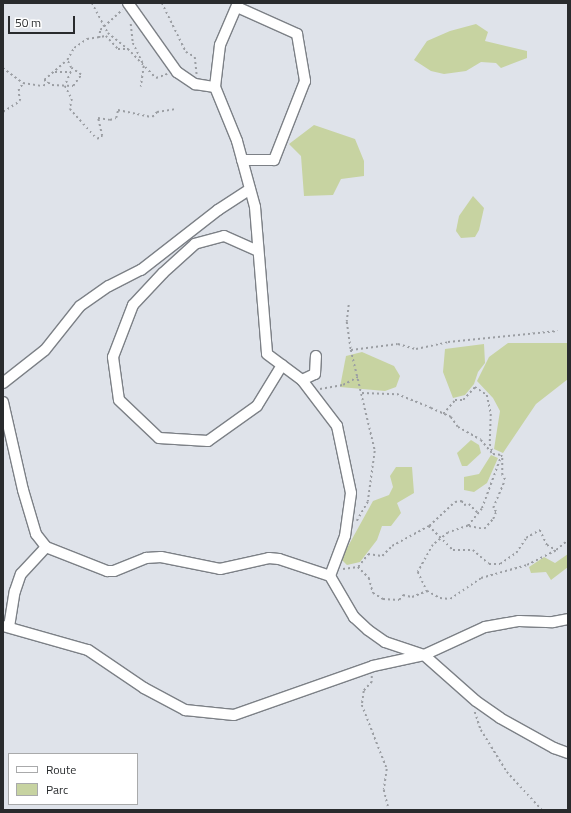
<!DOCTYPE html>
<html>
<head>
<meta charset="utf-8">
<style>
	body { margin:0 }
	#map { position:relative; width:571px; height:813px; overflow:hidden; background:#dfe3ea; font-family:"Titillium Web",sans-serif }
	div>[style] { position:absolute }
	.green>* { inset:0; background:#c7d3a1 }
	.path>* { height:1.5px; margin-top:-0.75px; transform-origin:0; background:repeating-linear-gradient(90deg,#9b9ea3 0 2px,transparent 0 5px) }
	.roads { filter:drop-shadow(1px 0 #7c8086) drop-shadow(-1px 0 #7c8086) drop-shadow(0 1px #7c8086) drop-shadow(0 -1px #7c8086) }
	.minor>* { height:10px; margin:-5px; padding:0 5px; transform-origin:5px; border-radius:5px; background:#fff }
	span { translate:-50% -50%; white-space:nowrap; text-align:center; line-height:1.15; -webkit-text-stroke:4px #fff; paint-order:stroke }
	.frame { position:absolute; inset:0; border:4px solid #292b2d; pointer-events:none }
	.legend { position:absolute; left:8px; top:753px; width:130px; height:52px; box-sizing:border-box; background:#fff; border:1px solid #a9aaab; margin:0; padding:5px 7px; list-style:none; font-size:12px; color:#292b2d }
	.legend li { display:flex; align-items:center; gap:8px; height:20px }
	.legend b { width:20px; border:1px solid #a9aaab }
	.scale { position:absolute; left:8px; top:16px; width:67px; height:18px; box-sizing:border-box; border:2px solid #292b2d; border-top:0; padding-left:5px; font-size:12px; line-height:14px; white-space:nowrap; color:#292b2d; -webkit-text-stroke:3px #fff; paint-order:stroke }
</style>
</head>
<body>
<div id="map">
	<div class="green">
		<i style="clip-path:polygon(476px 24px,488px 32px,485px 41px,527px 51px,527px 58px,501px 68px,496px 63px,481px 62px,466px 71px,444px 74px,431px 71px,414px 60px,427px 41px,450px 31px)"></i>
		<i style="clip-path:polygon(314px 125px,355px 139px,364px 161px,364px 176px,341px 179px,333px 195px,304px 196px,301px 156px,289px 144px)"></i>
		<i style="clip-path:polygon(473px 196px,484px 208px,479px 230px,475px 237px,461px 238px,456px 231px,459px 216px)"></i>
		<i style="clip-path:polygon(508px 343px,568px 343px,568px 379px,536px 404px,503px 453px,494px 449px,500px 411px,493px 398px,477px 381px,489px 357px)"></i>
		<i style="clip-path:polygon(484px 344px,485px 363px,478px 372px,474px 384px,465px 395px,453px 398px,443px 372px,445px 349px)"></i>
		<i style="clip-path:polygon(362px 352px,394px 366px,400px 376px,396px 387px,385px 391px,340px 387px,346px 356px)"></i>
		<i style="clip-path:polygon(471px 440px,479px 445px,481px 453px,467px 466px,462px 466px,457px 453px)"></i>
		<i style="clip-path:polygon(491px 455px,498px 458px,487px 483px,474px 492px,464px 490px,464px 477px,479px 474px)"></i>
		<i style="clip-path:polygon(396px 467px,412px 467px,414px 493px,397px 503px,401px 513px,391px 526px,382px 526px,377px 540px,360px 562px,347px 565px,341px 559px,373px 501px,389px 495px,393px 487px,390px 476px)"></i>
		<i style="clip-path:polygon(568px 554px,568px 567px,551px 580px,546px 572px,531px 573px,529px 567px,544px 557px,555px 563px)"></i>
	</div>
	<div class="path">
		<i style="left:92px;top:3px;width:34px;rotate:62deg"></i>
		<i style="left:108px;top:33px;width:26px;rotate:39deg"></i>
		<i style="left:162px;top:3px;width:55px;rotate:63.9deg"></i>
		<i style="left:186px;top:52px;width:10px;rotate:29deg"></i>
		<i style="left:195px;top:57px;width:18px;rotate:84deg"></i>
		<i style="left:131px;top:24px;width:19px;rotate:84deg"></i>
		<i style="left:133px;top:43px;width:25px;rotate:64deg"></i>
		<i style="left:144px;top:66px;width:21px;rotate:98deg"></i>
		<i style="left:99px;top:38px;width:8px;rotate:-83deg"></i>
		<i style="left:100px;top:30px;width:30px;rotate:-42deg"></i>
		<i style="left:3px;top:68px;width:25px;rotate:37deg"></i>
		<i style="left:55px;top:72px;width:16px"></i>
		<i style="left:71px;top:72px;width:15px;rotate:113deg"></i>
		<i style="left:65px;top:86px;width:15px;rotate:62deg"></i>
		<i style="left:72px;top:99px;width:10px;rotate:101deg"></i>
		<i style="left:70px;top:109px;width:40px;rotate:48deg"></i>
		<i style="left:97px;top:139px;width:6px;rotate:-31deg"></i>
		<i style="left:102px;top:136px;width:18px;rotate:-103deg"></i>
		<i style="left:98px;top:118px;width:12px;rotate:9deg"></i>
		<i style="left:110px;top:120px;width:6px;rotate:-18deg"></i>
		<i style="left:116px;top:118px;width:8px;rotate:-76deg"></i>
		<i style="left:118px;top:110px;width:35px;rotate:12deg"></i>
		<i style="left:152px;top:117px;width:7px;rotate:-45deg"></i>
		<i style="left:157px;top:112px;width:20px;rotate:-9deg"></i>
		<i style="left:44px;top:80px;width:30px;rotate:-41deg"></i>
		<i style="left:67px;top:60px;width:14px;rotate:-60deg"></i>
		<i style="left:74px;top:48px;width:16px;rotate:-35deg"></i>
		<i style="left:87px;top:39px;width:19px;rotate:-9deg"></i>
		<i style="left:106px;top:36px;width:18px;rotate:47deg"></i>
		<i style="left:118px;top:49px;width:10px"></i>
		<i style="left:128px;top:49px;width:40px;rotate:46deg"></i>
		<i style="left:156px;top:78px;width:12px;rotate:-20deg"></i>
		<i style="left:44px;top:80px;width:9px;rotate:32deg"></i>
		<i style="left:52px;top:85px;width:21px;rotate:3deg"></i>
		<i style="left:73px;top:86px;width:14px;rotate:-54deg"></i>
		<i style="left:81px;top:75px;width:12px;rotate:-145deg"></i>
		<i style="left:71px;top:68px;width:9px;rotate:-117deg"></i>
		<i style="left:3px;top:112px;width:20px;rotate:-33deg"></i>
		<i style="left:20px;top:101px;width:10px;rotate:-101deg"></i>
		<i style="left:18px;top:91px;width:9px;rotate:-58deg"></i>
		<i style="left:23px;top:83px;width:20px;rotate:9deg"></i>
		<i style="left:43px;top:86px;width:6px;rotate:-39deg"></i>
		<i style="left:349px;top:305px;width:17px;rotate:97deg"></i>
		<i style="left:347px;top:322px;width:28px;rotate:82deg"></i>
		<i style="left:351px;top:350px;width:104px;rotate:76.6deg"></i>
		<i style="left:375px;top:451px;width:51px;rotate:97.8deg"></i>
		<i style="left:368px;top:502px;width:22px;rotate:120deg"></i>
		<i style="left:351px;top:350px;width:47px;rotate:-7.3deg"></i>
		<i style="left:398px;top:344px;width:19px;rotate:16deg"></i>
		<i style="left:416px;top:349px;width:33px;rotate:-12deg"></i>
		<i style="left:448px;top:342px;width:110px;rotate:-5.8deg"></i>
		<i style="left:320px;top:389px;width:23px;rotate:-10deg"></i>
		<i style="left:343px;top:385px;width:17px;rotate:-28deg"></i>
		<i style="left:362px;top:393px;width:35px;rotate:2deg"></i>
		<i style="left:397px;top:394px;width:37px;rotate:22deg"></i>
		<i style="left:431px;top:408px;width:22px;rotate:24deg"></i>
		<i style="left:451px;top:417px;width:12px;rotate:55deg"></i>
		<i style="left:458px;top:427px;width:26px;rotate:29deg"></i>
		<i style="left:481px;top:440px;width:17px;rotate:50deg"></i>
		<i style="left:443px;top:414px;width:18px;rotate:-49deg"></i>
		<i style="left:455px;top:400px;width:8px"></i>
		<i style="left:463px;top:400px;width:18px;rotate:-47deg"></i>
		<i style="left:475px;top:387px;width:14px;rotate:34deg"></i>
		<i style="left:487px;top:395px;width:19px;rotate:78deg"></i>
		<i style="left:491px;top:414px;width:30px;rotate:92deg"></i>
		<i style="left:490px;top:444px;width:10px;rotate:73deg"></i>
		<i style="left:493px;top:454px;width:9px;rotate:6deg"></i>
		<i style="left:502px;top:455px;width:58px;rotate:110.3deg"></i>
		<i style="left:482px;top:509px;width:22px;rotate:129deg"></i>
		<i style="left:468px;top:526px;width:21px;rotate:161deg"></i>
		<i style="left:448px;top:533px;width:19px;rotate:141deg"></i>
		<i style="left:433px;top:545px;width:31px;rotate:119deg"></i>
		<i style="left:418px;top:572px;width:21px;rotate:65deg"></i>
		<i style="left:427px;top:591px;width:15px;rotate:28deg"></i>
		<i style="left:440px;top:598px;width:10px;rotate:6deg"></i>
		<i style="left:450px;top:599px;width:37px;rotate:-34deg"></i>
		<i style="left:481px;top:578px;width:48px;rotate:-15.8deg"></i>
		<i style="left:527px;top:565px;width:33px;rotate:-27deg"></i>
		<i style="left:556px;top:550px;width:16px;rotate:-40deg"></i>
		<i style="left:429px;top:526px;width:34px;rotate:45deg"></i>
		<i style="left:453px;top:550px;width:20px"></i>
		<i style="left:473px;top:550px;width:21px;rotate:41deg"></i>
		<i style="left:489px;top:564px;width:11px"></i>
		<i style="left:500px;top:564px;width:19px;rotate:-35deg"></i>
		<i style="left:516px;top:553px;width:18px;rotate:-56deg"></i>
		<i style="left:526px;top:538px;width:16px;rotate:-30deg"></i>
		<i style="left:540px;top:530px;width:17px;rotate:65deg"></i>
		<i style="left:547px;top:545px;width:10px;rotate:29deg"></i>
		<i style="left:469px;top:526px;width:15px;rotate:11deg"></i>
		<i style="left:484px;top:529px;width:13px;rotate:-48deg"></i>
		<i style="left:493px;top:519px;width:8px;rotate:-67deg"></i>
		<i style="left:496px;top:512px;width:5px;rotate:-127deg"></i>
		<i style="left:493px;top:508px;width:30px;rotate:-67deg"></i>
		<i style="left:505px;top:480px;width:6px;rotate:-121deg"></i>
		<i style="left:502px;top:475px;width:18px;rotate:-90deg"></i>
		<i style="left:358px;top:567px;width:16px;rotate:-52deg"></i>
		<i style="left:368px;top:554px;width:14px;rotate:8deg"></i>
		<i style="left:382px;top:556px;width:14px;rotate:-45deg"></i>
		<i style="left:392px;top:546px;width:42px;rotate:-28.4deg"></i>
		<i style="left:429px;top:526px;width:35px;rotate:-43deg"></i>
		<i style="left:455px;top:502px;width:7px;rotate:-8deg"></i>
		<i style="left:462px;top:501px;width:4px;rotate:63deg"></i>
		<i style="left:464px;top:505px;width:5px;rotate:-11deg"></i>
		<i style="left:469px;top:504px;width:13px;rotate:45deg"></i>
		<i style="left:343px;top:569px;width:15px;rotate:-8deg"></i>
		<i style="left:358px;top:567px;width:16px;rotate:45deg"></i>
		<i style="left:369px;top:578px;width:16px;rotate:75deg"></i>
		<i style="left:373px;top:593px;width:12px;rotate:31deg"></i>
		<i style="left:383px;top:599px;width:16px;rotate:4deg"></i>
		<i style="left:399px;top:600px;width:6px;rotate:-51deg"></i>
		<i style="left:403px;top:595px;width:9px;rotate:13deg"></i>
		<i style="left:412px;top:597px;width:16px;rotate:-22deg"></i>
		<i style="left:372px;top:676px;width:6px;rotate:90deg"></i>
		<i style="left:372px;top:682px;width:12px;rotate:132deg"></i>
		<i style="left:364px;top:691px;width:14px;rotate:98deg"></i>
		<i style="left:362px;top:705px;width:69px;rotate:68.7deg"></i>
		<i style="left:387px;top:769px;width:21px;rotate:98deg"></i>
		<i style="left:384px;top:790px;width:21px;rotate:76deg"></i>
		<i style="left:475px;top:712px;width:19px;rotate:72deg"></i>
		<i style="left:481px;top:730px;width:49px;rotate:58.2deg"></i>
		<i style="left:507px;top:772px;width:52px;rotate:47.4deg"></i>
	</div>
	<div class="roads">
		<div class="minor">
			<i style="left:128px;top:3px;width:85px;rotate:54.6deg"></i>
			<i style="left:177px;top:72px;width:22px;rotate:34deg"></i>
			<i style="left:195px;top:84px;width:20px;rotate:9deg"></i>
			<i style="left:238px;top:3px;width:46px;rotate:113.2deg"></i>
			<i style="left:220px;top:45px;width:42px;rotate:96.8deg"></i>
			<i style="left:215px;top:87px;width:58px;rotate:67.8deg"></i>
			<i style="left:237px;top:141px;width:68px;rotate:74.7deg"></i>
			<i style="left:255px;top:207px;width:147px;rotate:85.3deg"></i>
			<i style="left:267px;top:354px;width:44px;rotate:36.6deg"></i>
			<i style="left:302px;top:380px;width:58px;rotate:52.7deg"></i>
			<i style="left:337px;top:426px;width:68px;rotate:78.2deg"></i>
			<i style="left:351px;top:493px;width:43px;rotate:97.9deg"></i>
			<i style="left:345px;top:536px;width:43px;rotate:110.6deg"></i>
			<i style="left:330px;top:576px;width:48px;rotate:59.7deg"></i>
			<i style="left:354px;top:617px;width:19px;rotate:43deg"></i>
			<i style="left:368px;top:630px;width:21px;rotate:35deg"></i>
			<i style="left:385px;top:642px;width:41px;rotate:18.4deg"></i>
			<i style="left:424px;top:655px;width:69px;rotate:41.5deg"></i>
			<i style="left:476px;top:701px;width:29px;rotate:35deg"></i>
			<i style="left:500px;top:718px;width:62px;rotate:29.1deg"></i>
			<i style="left:554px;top:748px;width:15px;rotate:20deg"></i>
			<i style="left:237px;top:7px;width:66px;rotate:24.2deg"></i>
			<i style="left:297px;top:34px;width:48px;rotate:80.3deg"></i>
			<i style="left:305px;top:81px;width:85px;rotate:111.4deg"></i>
			<i style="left:274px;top:160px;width:32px;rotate:180deg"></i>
			<i style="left:258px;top:251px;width:37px;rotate:-156deg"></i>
			<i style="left:224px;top:236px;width:30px;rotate:165deg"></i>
			<i style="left:195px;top:244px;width:43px;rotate:137.8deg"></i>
			<i style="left:163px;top:273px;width:44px;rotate:133.2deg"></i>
			<i style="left:133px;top:305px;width:56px;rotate:111deg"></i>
			<i style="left:113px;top:357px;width:43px;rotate:82.1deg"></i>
			<i style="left:119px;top:400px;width:55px;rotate:43.5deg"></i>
			<i style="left:159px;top:438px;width:49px;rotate:3.5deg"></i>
			<i style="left:208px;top:441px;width:60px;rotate:-35.5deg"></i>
			<i style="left:257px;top:406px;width:48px;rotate:-58.6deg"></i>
			<i style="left:302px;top:380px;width:14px;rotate:-25deg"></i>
			<i style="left:315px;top:374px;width:18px;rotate:-87deg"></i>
			<i style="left:3px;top:383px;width:53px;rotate:-38.2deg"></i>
			<i style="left:45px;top:350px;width:56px;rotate:-51.5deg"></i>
			<i style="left:80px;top:306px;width:35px;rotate:-35deg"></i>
			<i style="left:109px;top:286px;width:36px;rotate:-27deg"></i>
			<i style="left:141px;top:270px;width:98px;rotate:-37.9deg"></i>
			<i style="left:218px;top:210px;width:38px;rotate:-33deg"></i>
			<i style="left:3px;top:402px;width:90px;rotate:77.2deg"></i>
			<i style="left:23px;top:490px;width:46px;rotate:73.5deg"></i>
			<i style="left:36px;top:534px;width:16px;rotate:52deg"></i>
			<i style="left:46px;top:547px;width:66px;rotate:21.5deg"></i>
			<i style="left:107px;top:571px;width:7px"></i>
			<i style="left:114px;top:571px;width:35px;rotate:-22deg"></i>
			<i style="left:146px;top:558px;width:15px;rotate:-4deg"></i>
			<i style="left:161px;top:557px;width:60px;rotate:11.5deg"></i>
			<i style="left:220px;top:569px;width:50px;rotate:-12.7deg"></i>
			<i style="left:269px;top:558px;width:10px;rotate:6deg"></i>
			<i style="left:279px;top:559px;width:54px;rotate:18.4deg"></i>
			<i style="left:3px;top:626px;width:88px;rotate:15.8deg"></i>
			<i style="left:88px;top:650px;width:68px;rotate:34.2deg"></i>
			<i style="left:144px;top:688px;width:47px;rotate:28.2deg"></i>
			<i style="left:185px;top:710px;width:49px;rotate:5.8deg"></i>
			<i style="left:234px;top:715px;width:147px;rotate:-19.4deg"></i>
			<i style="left:373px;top:666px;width:52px;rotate:-12.2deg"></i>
			<i style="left:424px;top:655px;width:67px;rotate:-24.7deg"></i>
			<i style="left:485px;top:627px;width:35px;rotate:-10deg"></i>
			<i style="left:519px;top:621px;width:34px;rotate:2deg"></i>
			<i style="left:553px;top:622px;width:15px;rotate:-11deg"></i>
			<i style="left:9px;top:627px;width:36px;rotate:-81deg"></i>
			<i style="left:15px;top:591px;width:18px;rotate:-71deg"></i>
			<i style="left:21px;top:574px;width:37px;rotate:-47deg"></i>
		</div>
	</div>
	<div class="frame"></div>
	<ul class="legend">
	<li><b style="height:5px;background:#fff"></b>Route</li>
	<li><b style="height:11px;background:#c7d3a1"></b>Parc</li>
	</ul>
	<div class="scale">50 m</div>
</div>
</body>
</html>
